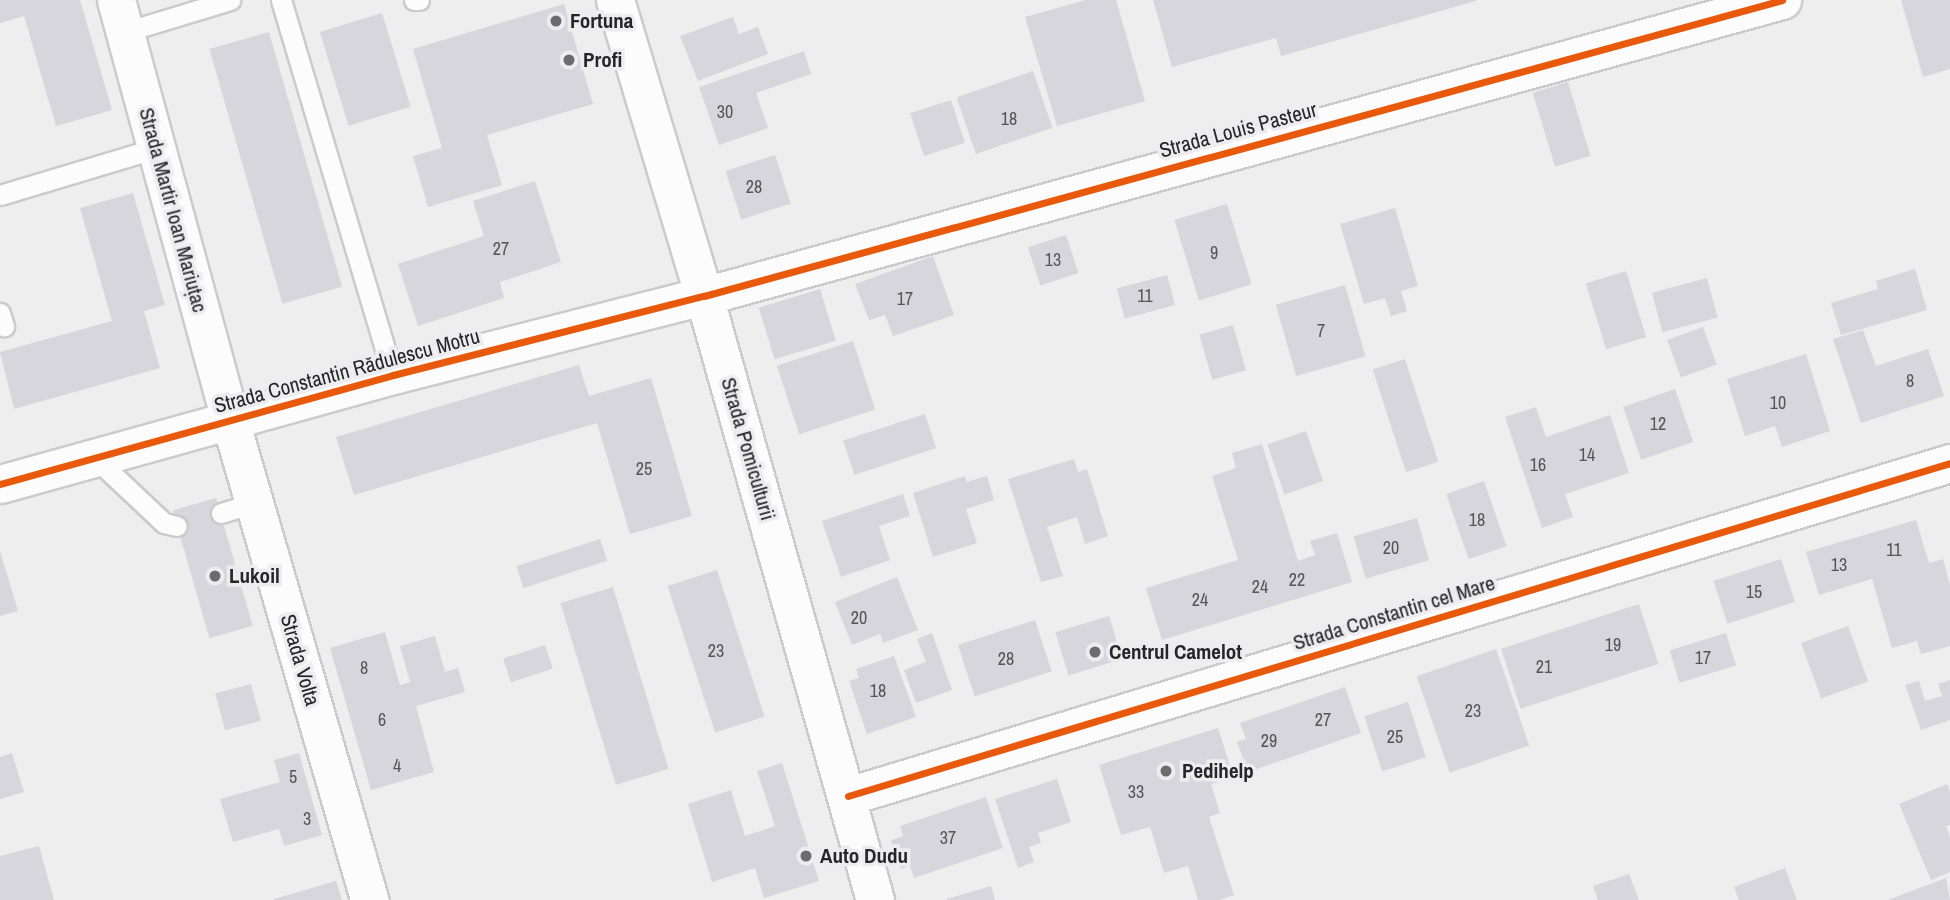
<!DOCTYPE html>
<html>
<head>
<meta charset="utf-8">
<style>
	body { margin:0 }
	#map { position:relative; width:1950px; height:900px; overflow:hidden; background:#eeeeef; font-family:"Archivo Narrow",sans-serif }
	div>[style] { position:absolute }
	.building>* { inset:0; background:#d6d6dc; transform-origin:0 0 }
	.roads { filter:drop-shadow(2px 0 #cbcbcb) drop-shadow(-2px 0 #cbcbcb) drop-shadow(0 2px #cbcbcb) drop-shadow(0 -2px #cbcbcb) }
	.lane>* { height:19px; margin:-9.5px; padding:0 9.5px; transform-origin:9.5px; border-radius:9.5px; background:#fcfcfd }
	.street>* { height:37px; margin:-18.5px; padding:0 18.5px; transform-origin:18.5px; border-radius:18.5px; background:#fcfcfd }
	.cycleway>* { height:7px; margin:-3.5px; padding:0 3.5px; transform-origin:3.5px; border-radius:3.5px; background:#e8590c }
	.dots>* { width:19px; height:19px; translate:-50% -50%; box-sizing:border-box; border:4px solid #ededf0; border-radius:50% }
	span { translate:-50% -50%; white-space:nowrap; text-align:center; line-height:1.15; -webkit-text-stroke:7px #ededf0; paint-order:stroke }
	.number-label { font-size:18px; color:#555557 }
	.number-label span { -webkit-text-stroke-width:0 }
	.poi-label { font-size:21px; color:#262627; font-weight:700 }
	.left { translate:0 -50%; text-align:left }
	.street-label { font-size:21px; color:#262627 }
</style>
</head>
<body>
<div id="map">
	<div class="building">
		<i style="clip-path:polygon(0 0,80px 0,112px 110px,56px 126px,24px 16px,0 23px)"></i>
		<i style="clip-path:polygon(1086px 0,1116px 0,1145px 101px,1057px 126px,1025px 17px)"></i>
		<i style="clip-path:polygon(1153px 0,1475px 0,1476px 1px,1281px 56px,1276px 38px,1172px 67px)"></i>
		<i style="clip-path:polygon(1901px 0,1950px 0,1950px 69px,1923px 77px)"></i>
		<i style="clip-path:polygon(564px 4px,593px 104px,487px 135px,502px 185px,428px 207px,413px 156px,442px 148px,413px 49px)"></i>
		<i style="left:382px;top:13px;width:98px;height:65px;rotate:73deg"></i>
		<i style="clip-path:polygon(733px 17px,739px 34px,758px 27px,768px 54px,698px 81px,680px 36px)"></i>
		<i style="left:269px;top:32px;width:265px;height:62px;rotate:74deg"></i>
		<i style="clip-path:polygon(804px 51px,811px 74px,756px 93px,768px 128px,719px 145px,699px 87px)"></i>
		<i style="left:1033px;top:71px;width:60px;height:81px;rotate:71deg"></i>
		<i style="left:1568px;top:82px;width:77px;height:37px;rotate:73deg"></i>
		<i style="left:951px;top:100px;width:45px;height:43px;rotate:72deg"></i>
		<i style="left:775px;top:155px;width:51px;height:52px;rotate:72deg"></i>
		<i style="clip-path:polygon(535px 181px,561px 262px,500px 282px,504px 298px,418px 326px,398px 264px,484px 236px,473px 201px)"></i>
		<i style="clip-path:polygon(133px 193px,165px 305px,144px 311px,160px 368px,14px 409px,0 352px,112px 321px,80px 208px)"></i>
		<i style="left:1227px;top:204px;width:84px;height:55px;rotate:73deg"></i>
		<i style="clip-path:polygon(1395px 208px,1418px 286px,1401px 291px,1407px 311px,1391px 316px,1385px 298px,1364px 304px,1340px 224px)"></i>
		<i style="left:1066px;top:235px;width:40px;height:40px;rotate:72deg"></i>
		<i style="clip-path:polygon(933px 256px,954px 315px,893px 336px,885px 315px,869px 320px,855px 284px)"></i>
		<i style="clip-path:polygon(1915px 269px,1927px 310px,1841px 335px,1831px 303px,1878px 289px,1876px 281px)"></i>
		<i style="left:1626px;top:271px;width:69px;height:42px;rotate:73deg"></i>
		<i style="left:1167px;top:275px;width:31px;height:52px;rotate:75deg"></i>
		<i style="left:1707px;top:278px;width:41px;height:57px;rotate:75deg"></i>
		<i style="left:1345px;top:285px;width:74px;height:72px;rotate:74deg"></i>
		<i style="left:820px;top:289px;width:54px;height:64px;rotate:73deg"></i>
		<i style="left:1233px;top:325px;width:47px;height:35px;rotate:74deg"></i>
		<i style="left:1703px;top:327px;width:40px;height:38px;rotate:70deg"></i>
		<i style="clip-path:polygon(1863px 330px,1876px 366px,1928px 349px,1944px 396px,1861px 423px,1833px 339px)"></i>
		<i style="left:853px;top:341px;width:72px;height:80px;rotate:72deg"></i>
		<i style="clip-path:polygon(1806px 354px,1830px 431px,1782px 447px,1775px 426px,1745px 436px,1727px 379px)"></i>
		<i style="left:1405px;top:359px;width:108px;height:34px;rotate:72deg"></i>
		<i style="clip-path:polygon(579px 365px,589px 396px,651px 378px,692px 516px,630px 534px,597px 423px,354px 495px,336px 437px)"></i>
		<i style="left:1675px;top:389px;width:56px;height:55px;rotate:71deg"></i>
		<i style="clip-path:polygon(1536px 407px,1546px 437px,1610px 415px,1629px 473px,1565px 494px,1573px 517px,1542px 528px,1505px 417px)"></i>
		<i style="left:925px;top:414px;width:36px;height:86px;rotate:72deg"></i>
		<i style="left:1306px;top:431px;width:53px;height:41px;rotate:71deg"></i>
		<i style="clip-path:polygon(1262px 444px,1298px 561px,1315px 555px,1310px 541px,1337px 533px,1352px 582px,1162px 640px,1146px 588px,1238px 560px,1212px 476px,1236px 468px,1232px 453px)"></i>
		<i style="clip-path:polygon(1074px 459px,1078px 472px,1087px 469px,1108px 536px,1085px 544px,1077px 517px,1047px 527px,1063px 576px,1041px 582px,1008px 479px)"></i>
		<i style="clip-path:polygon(965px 476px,967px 482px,987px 476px,994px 500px,966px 509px,977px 543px,933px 557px,913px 493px)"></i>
		<i style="left:1484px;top:481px;width:69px;height:40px;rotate:71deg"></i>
		<i style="clip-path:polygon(903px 494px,910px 516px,879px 526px,890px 560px,841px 577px,822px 521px)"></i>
		<i style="left:216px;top:498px;width:133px;height:45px;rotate:74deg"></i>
		<i style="left:1417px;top:518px;width:44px;height:66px;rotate:74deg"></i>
		<i style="clip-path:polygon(1916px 520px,1929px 563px,1943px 559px,1950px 585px,1950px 646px,1921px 654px,1917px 641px,1892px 648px,1872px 579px,1819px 595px,1806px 552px)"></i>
		<i style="left:600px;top:539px;width:23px;height:88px;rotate:72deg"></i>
		<i style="clip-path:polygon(0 551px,18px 611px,0 616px)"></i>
		<i style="left:1781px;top:559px;width:45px;height:71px;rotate:72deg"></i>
		<i style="left:717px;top:570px;width:154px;height:52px;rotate:72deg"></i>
		<i style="clip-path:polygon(897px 577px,918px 630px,883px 643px,880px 634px,852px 645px,835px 602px)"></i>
		<i style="left:613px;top:587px;width:190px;height:55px;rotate:73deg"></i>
		<i style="left:1639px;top:604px;width:63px;height:145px;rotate:72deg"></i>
		<i style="left:1109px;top:616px;width:45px;height:56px;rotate:73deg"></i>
		<i style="left:1035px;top:620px;width:54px;height:81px;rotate:72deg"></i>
		<i style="left:1848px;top:626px;width:59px;height:50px;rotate:70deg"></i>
		<i style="clip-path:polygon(385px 632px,400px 685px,410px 682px,400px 646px,435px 636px,445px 672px,458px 668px,465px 692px,416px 706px,434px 772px,371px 790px,330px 648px)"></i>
		<i style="clip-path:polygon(932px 633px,952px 690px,916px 703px,904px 670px,926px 662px,917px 639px)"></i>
		<i style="left:1726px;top:633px;width:34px;height:59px;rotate:73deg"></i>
		<i style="left:545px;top:645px;width:25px;height:44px;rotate:72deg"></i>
		<i style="left:1496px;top:649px;width:102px;height:84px;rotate:71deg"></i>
		<i style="clip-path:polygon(894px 656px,916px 717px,867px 734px,849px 681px,859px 678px,856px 669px)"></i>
		<i style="clip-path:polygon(1950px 680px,1950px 720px,1921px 730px,1905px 685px,1919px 681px,1925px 701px,1942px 696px,1938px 684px)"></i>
		<i style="left:251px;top:684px;width:38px;height:37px;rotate:75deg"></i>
		<i style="clip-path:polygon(1345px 687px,1361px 733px,1248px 772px,1237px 742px,1246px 739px,1240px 723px)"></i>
		<i style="left:1408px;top:702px;width:58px;height:46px;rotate:72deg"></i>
		<i style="clip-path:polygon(1218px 728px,1234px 778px,1211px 784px,1220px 813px,1209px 817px,1234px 895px,1219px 900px,1198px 900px,1188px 866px,1164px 873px,1150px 827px,1121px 835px,1099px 765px)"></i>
		<i style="clip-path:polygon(12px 753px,24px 792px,0 799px,0 757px)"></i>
		<i style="clip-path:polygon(299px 753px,322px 835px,284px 846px,279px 829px,233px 842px,220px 799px,280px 782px,274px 760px)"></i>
		<i style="clip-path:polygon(782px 763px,819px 881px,764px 898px,755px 868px,712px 882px,688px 804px,731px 790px,745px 836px,775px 826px,757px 771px)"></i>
		<i style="clip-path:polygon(1057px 779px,1071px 822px,1038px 833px,1041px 843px,1029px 847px,1034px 862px,1018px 868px,995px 799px)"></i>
		<i style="clip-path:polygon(1947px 784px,1950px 792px,1950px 825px,1946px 826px,1950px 837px,1950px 872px,1931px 880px,1899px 804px)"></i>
		<i style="clip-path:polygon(986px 797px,1003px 848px,914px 878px,910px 866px,901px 869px,891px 840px,903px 836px,900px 826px)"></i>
		<i style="clip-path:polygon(39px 846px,54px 900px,0 900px,0 856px)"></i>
		<i style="clip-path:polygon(1785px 868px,1797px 900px,1739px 900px,1734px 887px)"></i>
		<i style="clip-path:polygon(1629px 874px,1639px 900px,1598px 900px,1593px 886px)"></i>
		<i style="clip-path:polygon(1946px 878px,1950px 900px,1888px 900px)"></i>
		<i style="clip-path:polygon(336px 881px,342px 900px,274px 900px,274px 899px)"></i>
		<i style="clip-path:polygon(991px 886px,995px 900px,947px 900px,947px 899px)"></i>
	</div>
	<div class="roads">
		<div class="lane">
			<i style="left:281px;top:0;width:391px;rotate:73.4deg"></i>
			<i style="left:414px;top:0;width:5px"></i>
			<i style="left:125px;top:32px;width:110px;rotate:-16.9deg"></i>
			<i style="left:0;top:195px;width:164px;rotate:-16.7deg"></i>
			<i style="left:0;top:313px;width:14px;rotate:73deg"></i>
			<i style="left:94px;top:457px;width:96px;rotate:43.3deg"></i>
			<i style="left:164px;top:523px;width:13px;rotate:13deg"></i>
			<i style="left:221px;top:513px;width:34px;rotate:-17deg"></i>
		</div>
		<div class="street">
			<i style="left:116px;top:0;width:435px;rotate:74.8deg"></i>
			<i style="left:230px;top:420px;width:500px;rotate:73.8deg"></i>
			<i style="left:615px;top:0;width:309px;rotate:73.3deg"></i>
			<i style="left:704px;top:296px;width:628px;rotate:74.19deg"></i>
			<i style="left:0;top:484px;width:408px;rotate:-15.5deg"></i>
			<i style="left:393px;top:375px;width:321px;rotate:-14.3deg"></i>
			<i style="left:704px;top:296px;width:1118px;rotate:-15.35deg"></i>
			<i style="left:848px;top:796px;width:1151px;rotate:-16.81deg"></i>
		</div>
	</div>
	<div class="cycleway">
		<i style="left:0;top:484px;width:408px;rotate:-15.5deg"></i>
		<i style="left:393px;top:375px;width:321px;rotate:-14.3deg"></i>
		<i style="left:704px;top:296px;width:1118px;rotate:-15.35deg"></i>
		<i style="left:848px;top:796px;width:1151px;rotate:-16.81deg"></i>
	</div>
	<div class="dots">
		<i style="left:556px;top:21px;background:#6c6c6d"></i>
		<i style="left:569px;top:60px;background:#6c6c6d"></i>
		<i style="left:215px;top:576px;background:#6c6c6d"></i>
		<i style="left:1095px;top:652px;background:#6c6c6d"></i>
		<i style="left:1166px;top:771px;background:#6c6c6d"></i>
		<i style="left:806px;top:856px;background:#6c6c6d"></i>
	</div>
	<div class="number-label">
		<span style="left:725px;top:112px">30</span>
		<span style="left:1009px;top:119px">18</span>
		<span style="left:754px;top:187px">28</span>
		<span style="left:501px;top:249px">27</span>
		<span style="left:1214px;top:253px">9</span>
		<span style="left:1053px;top:260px">13</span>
		<span style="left:1145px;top:296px">11</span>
		<span style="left:905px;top:299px">17</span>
		<span style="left:1321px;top:331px">7</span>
		<span style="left:1910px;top:381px">8</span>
		<span style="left:1778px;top:403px">10</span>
		<span style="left:1658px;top:424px">12</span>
		<span style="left:1587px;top:455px">14</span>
		<span style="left:1538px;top:465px">16</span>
		<span style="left:644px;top:469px">25</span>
		<span style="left:1477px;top:520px">18</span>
		<span style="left:1391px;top:548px">20</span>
		<span style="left:1894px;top:550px">11</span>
		<span style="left:1839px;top:565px">13</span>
		<span style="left:1297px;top:580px">22</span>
		<span style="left:1260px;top:587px">24</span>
		<span style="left:1754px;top:592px">15</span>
		<span style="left:1200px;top:600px">24</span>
		<span style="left:859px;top:618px">20</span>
		<span style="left:1613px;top:645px">19</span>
		<span style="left:716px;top:651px">23</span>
		<span style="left:1703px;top:658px">17</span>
		<span style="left:1006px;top:659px">28</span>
		<span style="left:1544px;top:667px">21</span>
		<span style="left:364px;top:668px">8</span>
		<span style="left:878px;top:691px">18</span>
		<span style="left:1473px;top:711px">23</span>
		<span style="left:382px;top:720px">6</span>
		<span style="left:1323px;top:720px">27</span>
		<span style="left:1395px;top:737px">25</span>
		<span style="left:1269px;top:741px">29</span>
		<span style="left:397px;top:766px">4</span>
		<span style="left:293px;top:777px">5</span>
		<span style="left:1136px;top:792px">33</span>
		<span style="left:307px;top:819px">3</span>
		<span style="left:948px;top:838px">37</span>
	</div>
	<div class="poi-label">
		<span class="left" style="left:570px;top:21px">Fortuna</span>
		<span class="left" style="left:583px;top:60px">Profi</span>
		<span class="left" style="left:229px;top:576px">Lukoil</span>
		<span class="left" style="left:1109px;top:652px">Centrul Camelot</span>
		<span class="left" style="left:1182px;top:771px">Pedihelp</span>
		<span class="left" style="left:820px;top:856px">Auto Dudu</span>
	</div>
	<div class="street-label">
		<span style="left:1238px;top:130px;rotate:-15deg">Strada Louis Pasteur</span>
		<span style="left:173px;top:210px;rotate:75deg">Strada Martir Ioan Mariuțac</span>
		<span style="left:347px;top:371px;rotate:-15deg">Strada Constantin Rădulescu Motru</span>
		<span style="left:748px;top:449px;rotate:74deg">Strada Pomiculturii</span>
		<span style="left:1394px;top:613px;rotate:-17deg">Strada Constantin cel Mare</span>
		<span style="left:300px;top:660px;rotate:74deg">Strada Volta</span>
	</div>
</div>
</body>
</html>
